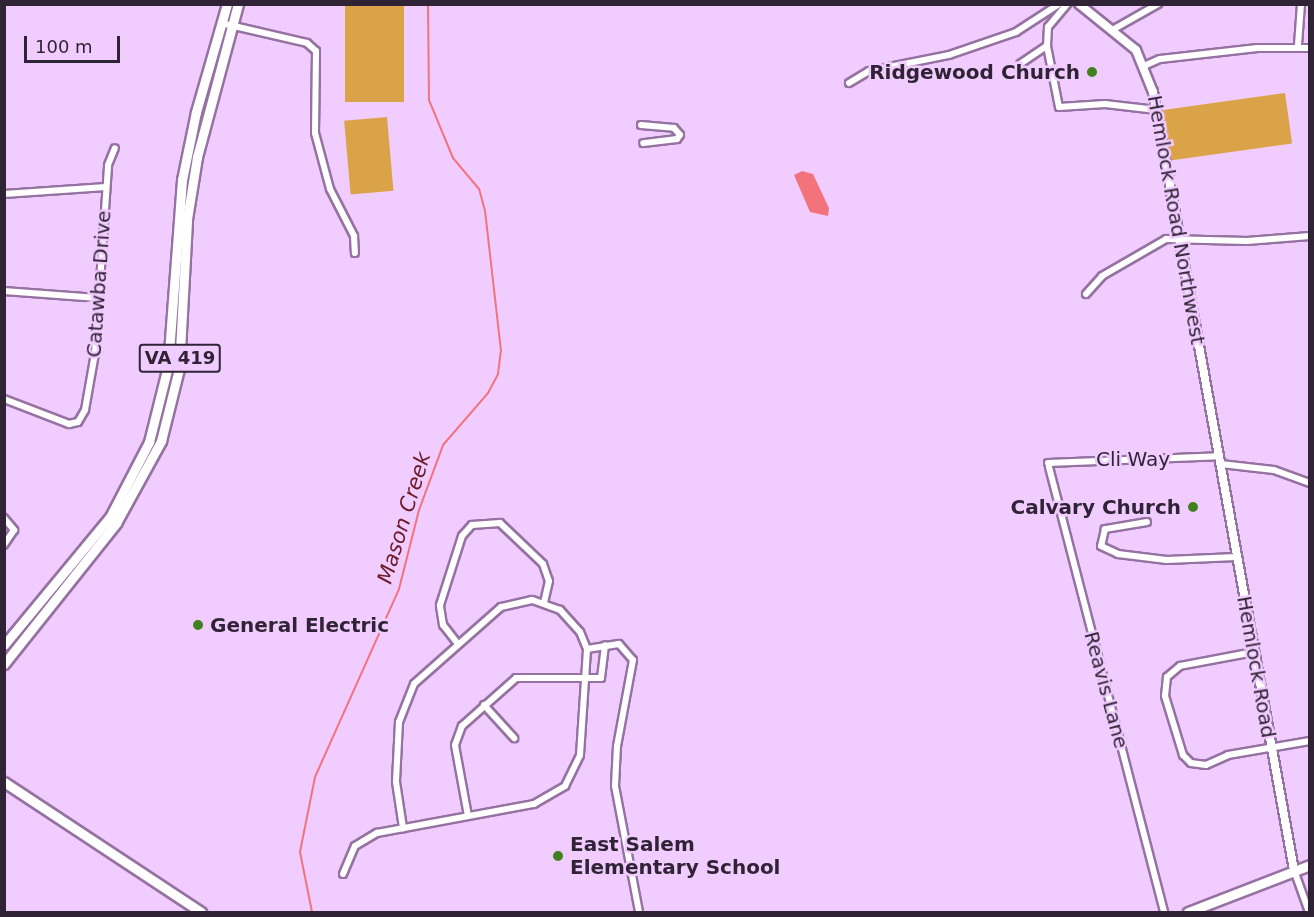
<!DOCTYPE html>
<html>
<head>
<meta charset="utf-8">
<style>
	body { margin:0 }
	#map { position:relative; width:1314px; height:917px; overflow:hidden; background:#f1ccff; font-family:"DejaVu Sans",sans-serif }
	div>[style] { position:absolute }
	.green>* { inset:0; background:#dba348; transform-origin:0 0 }
	.water>* { inset:0; background:#f3737d }
	.stream>* { height:2px; margin:-1px; padding:0 1px; transform-origin:1px; border-radius:1px; background:#f3737d }
	.roads { filter:drop-shadow(2px 0 #9572a1) drop-shadow(-2px 0 #9572a1) drop-shadow(0 2px #9572a1) drop-shadow(0 -2px #9572a1) }
	.minor>* { height:6px; margin:-3px; padding:0 3px; transform-origin:3px; border-radius:3px; background:#fff }
	.tertiary>* { height:8px; margin:-4px; padding:0 4px; transform-origin:4px; border-radius:4px; background:#fff }
	.secondary>* { height:9px; margin:-4.5px; padding:0 4.5px; transform-origin:4.5px; border-radius:4.5px; background:#fff }
	.primary>* { height:9px; margin:-4.5px; padding:0 4.5px; transform-origin:4.5px; border-radius:4.5px; background:#fff }
	.dots>* { width:16px; height:16px; translate:-50% -50%; box-sizing:border-box; border:3px solid #f1ccff; border-radius:50% }
	span { translate:-50% -50%; white-space:nowrap; text-align:center; line-height:1.15; -webkit-text-stroke:5px #f1ccff; paint-order:stroke }
	.shield-label span { padding:2px 4px; background:#f1ccff; border:2px solid; border-radius:4px; -webkit-text-stroke-width:0 }
	.shield-label { font-size:18px; color:#312336; font-weight:700 }
	.poi-label { font-size:20px; color:#312336; font-weight:700 }
	.right { translate:-100% -50%; text-align:right }
	.left { translate:0 -50%; text-align:left }
	.street-label { font-size:20px; color:#312336 }
	.water-label { font-size:21px; color:#6c1c27; font-style:italic }
	.frame { position:absolute; inset:0; border:6px solid #312336; pointer-events:none }
	.scale { position:absolute; left:24px; top:36px; width:96px; height:27px; box-sizing:border-box; border:3px solid #312336; border-top:0; padding-left:8px; font-size:18px; line-height:21px; white-space:nowrap; color:#312336; -webkit-text-stroke:4px #f1ccff; paint-order:stroke }
</style>
</head>
<body>
<div id="map">
	<div class="green">
		<i style="left:345px;top:5px;width:59px;height:97px"></i>
		<i style="left:1285px;top:93px;width:51px;height:123px;rotate:82deg"></i>
		<i style="left:387px;top:117px;width:74px;height:43px;rotate:85deg"></i>
	</div>
	<div class="water">
		<i style="clip-path:polygon(802px 171px,813px 174px,829px 208px,828px 216px,810px 212px,794px 175px)"></i>
	</div>
	<div class="stream">
		<i style="left:312px;top:912px;width:61px;rotate:-101.3deg"></i>
		<i style="left:300px;top:852px;width:76px;rotate:-78.7deg"></i>
		<i style="left:315px;top:777px;width:206px;rotate:-65.9deg"></i>
		<i style="left:399px;top:589px;width:81px;rotate:-75.8deg"></i>
		<i style="left:419px;top:510px;width:69px;rotate:-69.7deg"></i>
		<i style="left:443px;top:445px;width:69px;rotate:-49.1deg"></i>
		<i style="left:488px;top:393px;width:21px;rotate:-62deg"></i>
		<i style="left:498px;top:374px;width:23px;rotate:-83deg"></i>
		<i style="left:501px;top:351px;width:141px;rotate:-96.5deg"></i>
		<i style="left:485px;top:211px;width:23px;rotate:-105deg"></i>
		<i style="left:479px;top:189px;width:40px;rotate:-130deg"></i>
		<i style="left:453px;top:158px;width:63px;rotate:-112.5deg"></i>
		<i style="left:429px;top:100px;width:96px;rotate:-90.6deg"></i>
	</div>
	<div class="roads">
		<div class="minor">
			<i style="left:221px;top:23px;width:88px;rotate:13.1deg"></i>
			<i style="left:307px;top:43px;width:12px;rotate:42deg"></i>
			<i style="left:316px;top:51px;width:82px;rotate:90.7deg"></i>
			<i style="left:315px;top:133px;width:58px;rotate:75deg"></i>
			<i style="left:330px;top:189px;width:53px;rotate:62.9deg"></i>
			<i style="left:354px;top:236px;width:17px;rotate:87deg"></i>
			<i style="left:1114px;top:29px;width:51px;rotate:-29.6deg"></i>
			<i style="left:1298px;top:45px;width:41px;rotate:-85.8deg"></i>
			<i style="left:1047px;top:46px;width:62px;rotate:78.9deg"></i>
			<i style="left:1059px;top:107px;width:46px;rotate:-3.7deg"></i>
			<i style="left:1105px;top:104px;width:52px;rotate:6.6deg"></i>
			<i style="left:1020px;top:64px;width:32px;rotate:-34deg"></i>
			<i style="left:1047px;top:46px;width:19px;rotate:-87deg"></i>
			<i style="left:1048px;top:27px;width:30px;rotate:-50deg"></i>
			<i style="left:1144px;top:66px;width:17px;rotate:-24deg"></i>
			<i style="left:1160px;top:59px;width:98px;rotate:-6.5deg"></i>
			<i style="left:1257px;top:48px;width:53px"></i>
			<i style="left:849px;top:83px;width:23px;rotate:-31deg"></i>
			<i style="left:869px;top:71px;width:82px;rotate:-11.3deg"></i>
			<i style="left:949px;top:55px;width:71px;rotate:-18.9deg"></i>
			<i style="left:1016px;top:32px;width:51px;rotate:-33.1deg"></i>
			<i style="left:641px;top:125px;width:33px;rotate:5deg"></i>
			<i style="left:674px;top:128px;width:9px;rotate:49deg"></i>
			<i style="left:680px;top:135px;width:5px;rotate:127deg"></i>
			<i style="left:677px;top:139px;width:34px;rotate:173deg"></i>
			<i style="left:4px;top:194px;width:102px;rotate:-3.9deg"></i>
			<i style="left:4px;top:291px;width:94px;rotate:4.3deg"></i>
			<i style="left:1086px;top:294px;width:24px;rotate:-48deg"></i>
			<i style="left:1102px;top:276px;width:74px;rotate:-30deg"></i>
			<i style="left:1166px;top:239px;width:81px;rotate:1.4deg"></i>
			<i style="left:1247px;top:241px;width:63px;rotate:-4.5deg"></i>
			<i style="left:4px;top:399px;width:70px;rotate:21deg"></i>
			<i style="left:69px;top:424px;width:9px;rotate:-13deg"></i>
			<i style="left:78px;top:422px;width:14px;rotate:-60deg"></i>
			<i style="left:85px;top:410px;width:58px;rotate:-80deg"></i>
			<i style="left:95px;top:353px;width:188px;rotate:-86deg"></i>
			<i style="left:108px;top:165px;width:18px;rotate:-68deg"></i>
			<i style="left:1048px;top:463px;width:171px;rotate:-2.3deg"></i>
			<i style="left:1221px;top:464px;width:53px;rotate:6.5deg"></i>
			<i style="left:1274px;top:470px;width:38px;rotate:20deg"></i>
			<i style="left:1049px;top:467px;width:460px;rotate:75.5deg"></i>
			<i style="left:4px;top:518px;width:16px;rotate:50deg"></i>
			<i style="left:14px;top:530px;width:18px;rotate:124deg"></i>
			<i style="left:1147px;top:522px;width:43px;rotate:170.5deg"></i>
			<i style="left:1105px;top:529px;width:17px;rotate:103deg"></i>
			<i style="left:1101px;top:546px;width:19px;rotate:25deg"></i>
			<i style="left:1118px;top:554px;width:49px;rotate:7deg"></i>
			<i style="left:1167px;top:560px;width:69px;rotate:-2.5deg"></i>
			<i style="left:458px;top:644px;width:24px;rotate:-128deg"></i>
			<i style="left:443px;top:625px;width:20px;rotate:-99deg"></i>
			<i style="left:440px;top:605px;width:72px;rotate:-72.3deg"></i>
			<i style="left:462px;top:536px;width:15px;rotate:-48deg"></i>
			<i style="left:472px;top:525px;width:28px;rotate:-4deg"></i>
			<i style="left:500px;top:523px;width:59px;rotate:43.6deg"></i>
			<i style="left:543px;top:564px;width:18px;rotate:71deg"></i>
			<i style="left:549px;top:581px;width:22px;rotate:103deg"></i>
			<i style="left:587px;top:649px;width:32px;rotate:-9deg"></i>
			<i style="left:619px;top:644px;width:21px;rotate:49deg"></i>
			<i style="left:633px;top:660px;width:87px;rotate:100.5deg"></i>
			<i style="left:617px;top:746px;width:40px;rotate:92.9deg"></i>
			<i style="left:615px;top:786px;width:128px;rotate:79.2deg"></i>
			<i style="left:1254px;top:652px;width:75px;rotate:169.3deg"></i>
			<i style="left:1180px;top:666px;width:17px;rotate:140deg"></i>
			<i style="left:1167px;top:677px;width:19px;rotate:96deg"></i>
			<i style="left:1165px;top:696px;width:62px;rotate:73deg"></i>
			<i style="left:1183px;top:755px;width:11px;rotate:45deg"></i>
			<i style="left:1191px;top:763px;width:15px;rotate:8deg"></i>
			<i style="left:1206px;top:765px;width:24px;rotate:-24deg"></i>
			<i style="left:1228px;top:755px;width:83px;rotate:-9.7deg"></i>
			<i style="left:484px;top:705px;width:45px;rotate:47.7deg"></i>
			<i style="left:468px;top:816px;width:72px;rotate:-100.4deg"></i>
			<i style="left:455px;top:745px;width:20px;rotate:-70deg"></i>
			<i style="left:462px;top:726px;width:72px;rotate:-41.6deg"></i>
			<i style="left:516px;top:678px;width:85px"></i>
			<i style="left:601px;top:678px;width:33px;rotate:-83deg"></i>
			<i style="left:1294px;top:870px;width:45px;rotate:70.3deg"></i>
			<i style="left:343px;top:874px;width:30px;rotate:-67deg"></i>
			<i style="left:355px;top:846px;width:26px;rotate:-31deg"></i>
			<i style="left:377px;top:833px;width:160px;rotate:-10.5deg"></i>
			<i style="left:534px;top:804px;width:36px;rotate:-30deg"></i>
			<i style="left:565px;top:786px;width:34px;rotate:-64deg"></i>
			<i style="left:580px;top:755px;width:106px;rotate:-86.2deg"></i>
			<i style="left:587px;top:649px;width:18px;rotate:-112deg"></i>
			<i style="left:580px;top:632px;width:30px;rotate:-132deg"></i>
			<i style="left:560px;top:610px;width:30px;rotate:-160deg"></i>
			<i style="left:532px;top:600px;width:32px;rotate:167deg"></i>
			<i style="left:501px;top:607px;width:116px;rotate:138.5deg"></i>
			<i style="left:414px;top:684px;width:41px;rotate:111.5deg"></i>
			<i style="left:399px;top:722px;width:60px;rotate:92.9deg"></i>
			<i style="left:396px;top:782px;width:47px;rotate:81.3deg"></i>
		</div>
		<div class="tertiary">
			<i style="left:1079px;top:4px;width:73px;rotate:38.9deg"></i>
			<i style="left:1136px;top:50px;width:45px;rotate:68deg"></i>
			<i style="left:1153px;top:92px;width:791px;rotate:79.73deg"></i>
		</div>
		<div class="secondary">
			<i style="left:4px;top:782px;width:236px;rotate:33.4deg"></i>
			<i style="left:1188px;top:912px;width:131px;rotate:-21.1deg"></i>
		</div>
		<div class="primary">
			<i style="left:4px;top:645px;width:166px;rotate:-50.4deg"></i>
			<i style="left:110px;top:517px;width:85px;rotate:-62.5deg"></i>
			<i style="left:149px;top:442px;width:78px;rotate:-76deg"></i>
			<i style="left:168px;top:366px;width:187px;rotate:-85.7deg"></i>
			<i style="left:182px;top:180px;width:69px;rotate:-78.4deg"></i>
			<i style="left:196px;top:112px;width:112px;rotate:-74deg"></i>
			<i style="left:4px;top:664px;width:180px;rotate:-51.5deg"></i>
			<i style="left:116px;top:523px;width:94px;rotate:-61.2deg"></i>
			<i style="left:161px;top:441px;width:74px;rotate:-76deg"></i>
			<i style="left:179px;top:369px;width:150px;rotate:-86.9deg"></i>
			<i style="left:187px;top:219px;width:63px;rotate:-80.8deg"></i>
			<i style="left:197px;top:157px;width:158px;rotate:-75deg"></i>
		</div>
	</div>
	<div class="dots">
		<i style="left:1092px;top:72px;background:#41801f"></i>
		<i style="left:1193px;top:507px;background:#41801f"></i>
		<i style="left:198px;top:625px;background:#41801f"></i>
		<i style="left:558px;top:856px;background:#41801f"></i>
	</div>
	<div class="shield-label">
		<span style="left:180px;top:358px">VA 419</span>
	</div>
	<div class="poi-label">
		<span class="right" style="left:1080px;top:72px">Ridgewood Church</span>
		<span class="right" style="left:1181px;top:507px">Calvary Church</span>
		<span class="left" style="left:210px;top:625px">General Electric</span>
		<span class="left" style="left:570px;top:856px">East Salem<br>Elementary School</span>
	</div>
	<div class="street-label">
		<span style="left:1176px;top:220px;rotate:80deg">Hemlock Road Northwest</span>
		<span style="left:99px;top:284px;rotate:-86deg">Catawba Drive</span>
		<span style="left:1133px;top:459px">Cli Way</span>
		<span style="left:1256px;top:667px;rotate:80deg">Hemlock Road</span>
		<span style="left:1106px;top:690px;rotate:75deg">Reavis Lane</span>
	</div>
	<div class="water-label">
		<span style="left:404px;top:518px;rotate:-73deg">Mason Creek</span>
	</div>
	<div class="frame"></div>
	<div class="scale">100 m</div>
</div>
</body>
</html>
